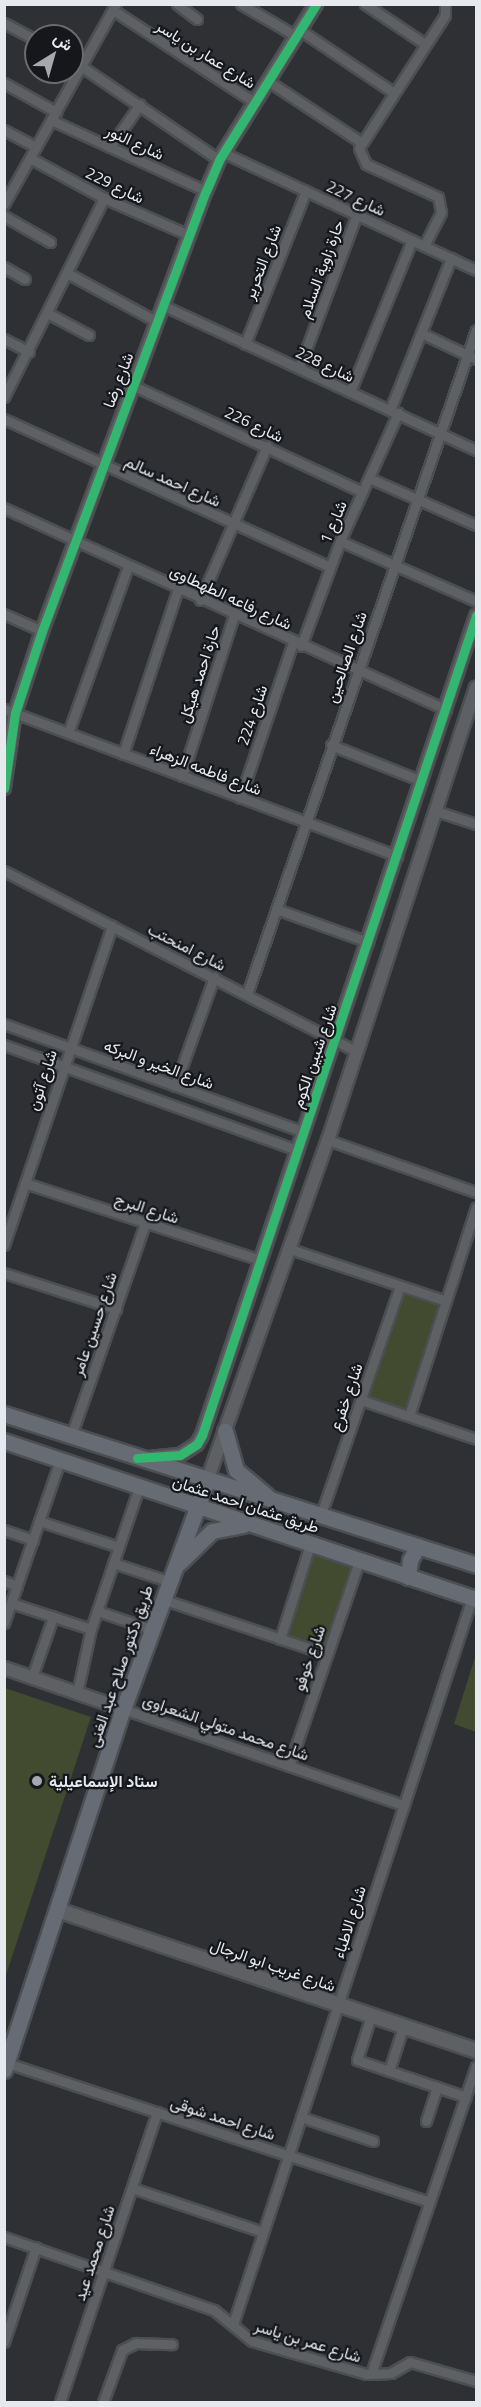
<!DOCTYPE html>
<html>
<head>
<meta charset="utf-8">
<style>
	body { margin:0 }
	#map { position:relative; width:481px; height:2407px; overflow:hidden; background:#2e3034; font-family:"Titillium Web",Vazirmatn,sans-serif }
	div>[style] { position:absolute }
	.green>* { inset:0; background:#424a30; transform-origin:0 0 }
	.roads { filter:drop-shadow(2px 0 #4c4f52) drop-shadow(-2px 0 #4c4f52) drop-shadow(0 2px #4c4f52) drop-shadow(0 -2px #4c4f52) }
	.minor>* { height:9px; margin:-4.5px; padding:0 4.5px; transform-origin:4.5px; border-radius:4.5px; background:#5e6063 }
	.tertiary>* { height:12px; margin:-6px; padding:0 6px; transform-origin:6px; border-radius:6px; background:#5e6063 }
	.secondary>* { height:14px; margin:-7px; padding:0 7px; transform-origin:7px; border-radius:7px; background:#5e6063 }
	.primary>* { height:15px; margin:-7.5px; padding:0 7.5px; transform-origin:7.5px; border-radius:7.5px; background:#676b73 }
	.cycleway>* { height:9px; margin:-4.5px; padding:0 4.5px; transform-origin:4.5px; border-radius:4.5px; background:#33b770 }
	.dots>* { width:16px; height:16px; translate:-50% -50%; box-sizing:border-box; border:3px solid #15171b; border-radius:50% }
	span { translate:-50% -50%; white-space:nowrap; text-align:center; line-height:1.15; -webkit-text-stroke:4.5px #15171b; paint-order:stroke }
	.street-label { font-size:16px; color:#e6e9ee }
	.poi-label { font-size:16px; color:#e6e9ee; font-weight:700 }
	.left { translate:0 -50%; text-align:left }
	.frame { position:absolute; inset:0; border:6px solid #e6e9ee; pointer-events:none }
	.north { position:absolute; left:24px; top:24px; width:60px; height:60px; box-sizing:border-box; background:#15171b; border:2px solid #696b6f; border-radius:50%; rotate:37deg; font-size:16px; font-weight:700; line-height:24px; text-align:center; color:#e6e9ee }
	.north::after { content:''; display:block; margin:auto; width:21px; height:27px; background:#a6a8ad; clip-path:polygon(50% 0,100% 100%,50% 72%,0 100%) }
</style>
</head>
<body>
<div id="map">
	<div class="green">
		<i style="left:401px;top:1288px;width:46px;height:118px;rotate:19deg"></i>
		<i style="left:309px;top:1552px;width:48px;height:90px;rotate:17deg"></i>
		<i style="clip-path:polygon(476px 1654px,476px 1732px,454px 1724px)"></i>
		<i style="clip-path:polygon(5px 1688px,91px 1717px,5px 1978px,4px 1688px)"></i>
	</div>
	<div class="roads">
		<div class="minor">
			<i style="left:177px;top:4px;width:25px;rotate:37deg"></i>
			<i style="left:241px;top:4px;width:64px;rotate:30.2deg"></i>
			<i style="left:365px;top:4px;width:72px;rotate:33.7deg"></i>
			<i style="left:113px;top:10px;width:168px;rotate:33.1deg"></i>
			<i style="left:4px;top:23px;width:36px;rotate:28deg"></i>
			<i style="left:300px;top:30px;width:113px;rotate:33.8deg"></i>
			<i style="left:72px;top:60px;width:178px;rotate:34.2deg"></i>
			<i style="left:268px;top:81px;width:111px;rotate:33.3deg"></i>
			<i style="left:4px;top:83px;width:60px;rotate:29.1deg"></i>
			<i style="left:51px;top:120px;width:170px;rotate:24.6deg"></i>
			<i style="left:4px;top:130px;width:36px;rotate:28deg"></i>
			<i style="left:110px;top:147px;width:52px;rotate:-55.1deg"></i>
			<i style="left:224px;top:153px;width:278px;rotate:24.9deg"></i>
			<i style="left:30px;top:158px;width:84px;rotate:28.4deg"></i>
			<i style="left:104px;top:198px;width:93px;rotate:23.5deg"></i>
			<i style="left:4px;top:204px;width:229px;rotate:-60.8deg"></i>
			<i style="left:4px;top:216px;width:53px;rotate:29.5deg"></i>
			<i style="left:424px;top:246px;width:38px;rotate:-63deg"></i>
			<i style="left:441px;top:212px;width:15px;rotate:-101deg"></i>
			<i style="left:438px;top:197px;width:79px;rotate:-155.4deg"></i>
			<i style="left:366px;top:164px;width:17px;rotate:-114deg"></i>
			<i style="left:359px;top:148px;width:158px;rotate:-57.1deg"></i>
			<i style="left:445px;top:15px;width:11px;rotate:-90deg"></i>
			<i style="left:4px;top:267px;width:24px;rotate:30deg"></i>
			<i style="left:69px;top:274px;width:99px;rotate:28.4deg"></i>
			<i style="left:162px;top:305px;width:346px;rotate:24.8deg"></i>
			<i style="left:49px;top:314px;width:45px;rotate:27.7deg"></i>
			<i style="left:421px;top:333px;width:61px;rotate:25.3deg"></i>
			<i style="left:4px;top:339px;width:28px;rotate:27deg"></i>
			<i style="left:245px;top:344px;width:165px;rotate:-68.3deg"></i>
			<i style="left:299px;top:368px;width:165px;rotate:-69.4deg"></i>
			<i style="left:132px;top:385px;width:254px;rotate:24.9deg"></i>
			<i style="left:350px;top:392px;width:164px;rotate:-67.8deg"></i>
			<i style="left:4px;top:397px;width:223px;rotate:-63.3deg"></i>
			<i style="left:390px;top:410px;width:164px;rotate:-68.1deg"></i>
			<i style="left:4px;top:419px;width:358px;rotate:24.4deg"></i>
			<i style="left:369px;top:478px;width:117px;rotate:23.7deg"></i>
			<i style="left:4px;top:508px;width:486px;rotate:24.5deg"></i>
			<i style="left:340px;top:541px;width:149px;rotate:23.8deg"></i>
			<i style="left:200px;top:600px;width:168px;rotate:-66.5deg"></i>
			<i style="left:4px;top:614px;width:42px;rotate:24.1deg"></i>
			<i style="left:301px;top:646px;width:112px;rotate:-69.6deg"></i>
			<i style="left:340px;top:541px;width:141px;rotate:-65.6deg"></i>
			<i style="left:4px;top:709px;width:420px;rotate:20.5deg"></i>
			<i style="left:68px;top:733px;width:177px;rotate:-70.2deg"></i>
			<i style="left:331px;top:745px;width:98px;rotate:21.6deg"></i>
			<i style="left:123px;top:754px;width:174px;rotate:-71.6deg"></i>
			<i style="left:182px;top:776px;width:169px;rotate:-72.1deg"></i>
			<i style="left:240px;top:798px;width:165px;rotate:-71.2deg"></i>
			<i style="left:436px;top:811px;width:42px;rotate:18deg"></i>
			<i style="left:4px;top:871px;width:395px;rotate:27.1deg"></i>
			<i style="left:276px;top:909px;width:98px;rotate:19.7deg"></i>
			<i style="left:247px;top:994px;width:702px;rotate:-70.97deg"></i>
			<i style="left:4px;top:1024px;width:319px;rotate:19.8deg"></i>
			<i style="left:4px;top:1045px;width:312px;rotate:19.7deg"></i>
			<i style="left:175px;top:1086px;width:116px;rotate:-70.3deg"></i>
			<i style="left:328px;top:1140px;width:157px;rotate:19.4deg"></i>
			<i style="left:25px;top:1183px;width:248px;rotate:18.1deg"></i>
			<i style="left:4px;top:1245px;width:337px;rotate:-71.3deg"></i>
			<i style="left:290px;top:1249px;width:164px;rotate:18.4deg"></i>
			<i style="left:4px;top:1273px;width:118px;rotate:17.8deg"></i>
			<i style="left:361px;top:1400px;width:121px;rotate:18.7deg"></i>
			<i style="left:409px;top:1416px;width:219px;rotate:-72.2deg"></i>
			<i style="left:71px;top:1436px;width:225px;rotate:-70.8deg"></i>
			<i style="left:320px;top:1517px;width:244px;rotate:-70.9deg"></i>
			<i style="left:39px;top:1521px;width:84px;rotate:18deg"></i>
			<i style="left:4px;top:1530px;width:31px;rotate:19deg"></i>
			<i style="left:113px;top:1563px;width:58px;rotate:18.1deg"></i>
			<i style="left:4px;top:1581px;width:14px;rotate:21deg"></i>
			<i style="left:162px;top:1599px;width:173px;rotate:18.5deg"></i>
			<i style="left:11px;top:1603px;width:84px;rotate:18deg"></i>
			<i style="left:97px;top:1611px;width:57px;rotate:18.4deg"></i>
			<i style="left:4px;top:1623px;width:172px;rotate:-71deg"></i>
			<i style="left:280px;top:1639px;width:99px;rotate:-72.3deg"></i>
			<i style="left:32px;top:1677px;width:64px;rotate:-70.7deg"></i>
			<i style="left:77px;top:1693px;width:66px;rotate:-77.7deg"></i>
			<i style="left:91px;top:1629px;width:150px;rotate:-71.3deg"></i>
			<i style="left:123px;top:1709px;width:297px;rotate:18.9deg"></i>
			<i style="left:289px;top:1766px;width:217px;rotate:-71.1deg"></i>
			<i style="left:371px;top:2016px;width:46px;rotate:107.7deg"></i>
			<i style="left:357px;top:2060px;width:115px;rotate:18.7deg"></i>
			<i style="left:7px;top:2063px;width:445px;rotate:18.2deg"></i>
			<i style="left:389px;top:2071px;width:46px;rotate:-72.3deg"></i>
			<i style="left:301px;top:2117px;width:76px;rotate:18.4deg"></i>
			<i style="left:426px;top:2121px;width:36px;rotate:-72deg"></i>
			<i style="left:132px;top:2188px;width:138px;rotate:18.6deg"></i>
			<i style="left:4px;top:2237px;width:222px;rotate:19.2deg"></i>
			<i style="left:214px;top:2310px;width:49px;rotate:39.2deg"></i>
			<i style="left:252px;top:2341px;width:119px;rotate:16.1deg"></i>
			<i style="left:366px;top:2374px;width:25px;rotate:-2deg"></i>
			<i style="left:391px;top:2373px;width:22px;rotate:-30deg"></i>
			<i style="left:410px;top:2362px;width:69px;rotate:16.1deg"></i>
			<i style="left:233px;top:2324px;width:764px;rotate:-71.78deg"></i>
			<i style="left:4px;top:2342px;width:100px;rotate:-71.4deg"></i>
			<i style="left:371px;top:2374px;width:325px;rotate:-71.2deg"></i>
			<i style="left:60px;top:2402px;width:306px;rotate:-71.5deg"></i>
			<i style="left:103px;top:2402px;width:55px;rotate:-69.9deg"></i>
			<i style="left:122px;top:2350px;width:16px;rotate:-27deg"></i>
			<i style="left:136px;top:2343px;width:36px;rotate:2deg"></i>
		</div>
		<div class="tertiary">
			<i style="left:4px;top:788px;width:76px;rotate:-81.7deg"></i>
			<i style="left:15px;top:713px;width:86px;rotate:-71.8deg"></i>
			<i style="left:42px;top:631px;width:470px;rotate:-69.6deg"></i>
			<i style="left:206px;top:191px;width:34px;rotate:-67deg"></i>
			<i style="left:219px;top:160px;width:184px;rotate:-58.1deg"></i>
			<i style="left:149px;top:1458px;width:31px;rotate:-6deg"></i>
			<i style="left:180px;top:1455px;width:20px;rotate:-33deg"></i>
			<i style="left:197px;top:1444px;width:10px;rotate:-61deg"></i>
			<i style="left:202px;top:1435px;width:864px;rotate:-71.5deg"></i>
			<i style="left:207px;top:1481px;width:362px;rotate:-70.5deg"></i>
			<i style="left:328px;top:1140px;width:476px;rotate:-71.9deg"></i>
			<i style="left:4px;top:1668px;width:126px;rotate:19deg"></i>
		</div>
		<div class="secondary">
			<i style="left:58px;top:1910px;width:441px;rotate:18.6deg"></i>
		</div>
		<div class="primary">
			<i style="left:4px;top:1414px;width:496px;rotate:17.7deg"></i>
			<i style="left:225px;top:1431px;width:41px;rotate:74.2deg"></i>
			<i style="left:236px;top:1470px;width:40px;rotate:40deg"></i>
			<i style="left:4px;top:1441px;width:498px;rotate:18.5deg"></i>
			<i style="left:179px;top:1563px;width:46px;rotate:-44.1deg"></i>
			<i style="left:212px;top:1531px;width:32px;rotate:-11deg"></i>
			<i style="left:408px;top:1577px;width:17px;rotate:-83deg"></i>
			<i style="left:410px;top:1560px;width:16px;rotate:-60deg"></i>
			<i style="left:4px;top:2070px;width:380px;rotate:-71.8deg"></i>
			<i style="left:123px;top:1709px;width:243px;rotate:-69.8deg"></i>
		</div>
	</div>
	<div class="cycleway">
		<i style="left:4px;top:788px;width:76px;rotate:-81.7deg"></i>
		<i style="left:15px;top:713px;width:86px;rotate:-71.8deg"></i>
		<i style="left:42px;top:631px;width:470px;rotate:-69.6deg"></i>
		<i style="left:206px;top:191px;width:34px;rotate:-67deg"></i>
		<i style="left:219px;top:160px;width:184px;rotate:-58.1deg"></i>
		<i style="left:137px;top:1458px;width:43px;rotate:-4deg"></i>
		<i style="left:180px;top:1455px;width:20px;rotate:-33deg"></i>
		<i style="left:197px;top:1444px;width:10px;rotate:-61deg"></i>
		<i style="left:202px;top:1435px;width:864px;rotate:-71.5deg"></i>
	</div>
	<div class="dots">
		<i style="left:37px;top:1781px;background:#a6a8ad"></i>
	</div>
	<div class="street-label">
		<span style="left:206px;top:54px;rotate:32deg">شارع عمار بن ياسر</span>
		<span style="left:135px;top:142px;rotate:25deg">شارع النور</span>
		<span style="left:115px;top:185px;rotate:26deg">شارع 229</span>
		<span style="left:356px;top:198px;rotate:25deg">شارع 227</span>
		<span style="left:262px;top:262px;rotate:-69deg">شارع التحرير</span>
		<span style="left:321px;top:269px;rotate:-70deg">حارة زاوية السلام</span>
		<span style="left:325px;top:364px;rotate:25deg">شارع 228</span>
		<span style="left:118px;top:380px;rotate:-69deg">شارع رضا</span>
		<span style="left:254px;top:424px;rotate:25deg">شارع 226</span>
		<span style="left:173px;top:481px;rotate:24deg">شارع احمد سالم</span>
		<span style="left:333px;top:522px;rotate:-67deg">شارع 1</span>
		<span style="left:231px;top:597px;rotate:25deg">شارع رفاعه الطهطاوى</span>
		<span style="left:346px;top:657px;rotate:-71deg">شارع الصالحين</span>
		<span style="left:199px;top:674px;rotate:-72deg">حارة احمد هيكل</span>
		<span style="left:252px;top:715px;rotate:-71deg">شارع 224</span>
		<span style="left:206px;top:769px;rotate:21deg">شارع فاطمه الزهراء</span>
		<span style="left:187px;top:947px;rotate:27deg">شارع امنحتب</span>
		<span style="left:314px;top:1056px;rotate:-71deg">شارع شبين الكوم</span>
		<span style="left:159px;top:1064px;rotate:20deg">شارع الخير و البركه</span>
		<span style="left:42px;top:1080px;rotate:-72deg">شارع آتون</span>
		<span style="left:147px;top:1208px;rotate:18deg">شارع البرج</span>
		<span style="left:94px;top:1324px;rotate:-71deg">شارع حسين عامر</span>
		<span style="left:346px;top:1397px;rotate:-71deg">شارع خفرع</span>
		<span style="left:246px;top:1504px;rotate:18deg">طريق عثمان احمد عثمان</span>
		<span style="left:309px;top:1658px;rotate:-71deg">شارع خوفو</span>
		<span style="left:120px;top:1666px;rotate:-71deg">طريق دكتور صلاح عبد الغنى</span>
		<span style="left:226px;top:1727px;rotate:19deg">شارع محمد متولي الشعراوى</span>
		<span style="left:349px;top:1922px;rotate:-72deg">شارع الاطباء</span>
		<span style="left:273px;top:1965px;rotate:19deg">شارع غريب ابو الرجال</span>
		<span style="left:223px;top:2118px;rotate:18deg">شارع احمد شوقى</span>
		<span style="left:94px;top:2253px;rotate:-72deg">شارع محمد عيد</span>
		<span style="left:308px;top:2341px;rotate:17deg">شارع عمر بن ياسر</span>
	</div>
	<div class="poi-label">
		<span class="left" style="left:49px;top:1781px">ستاد الإسماعيلية</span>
	</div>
	<div class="frame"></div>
	<div class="north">ش</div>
</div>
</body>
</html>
